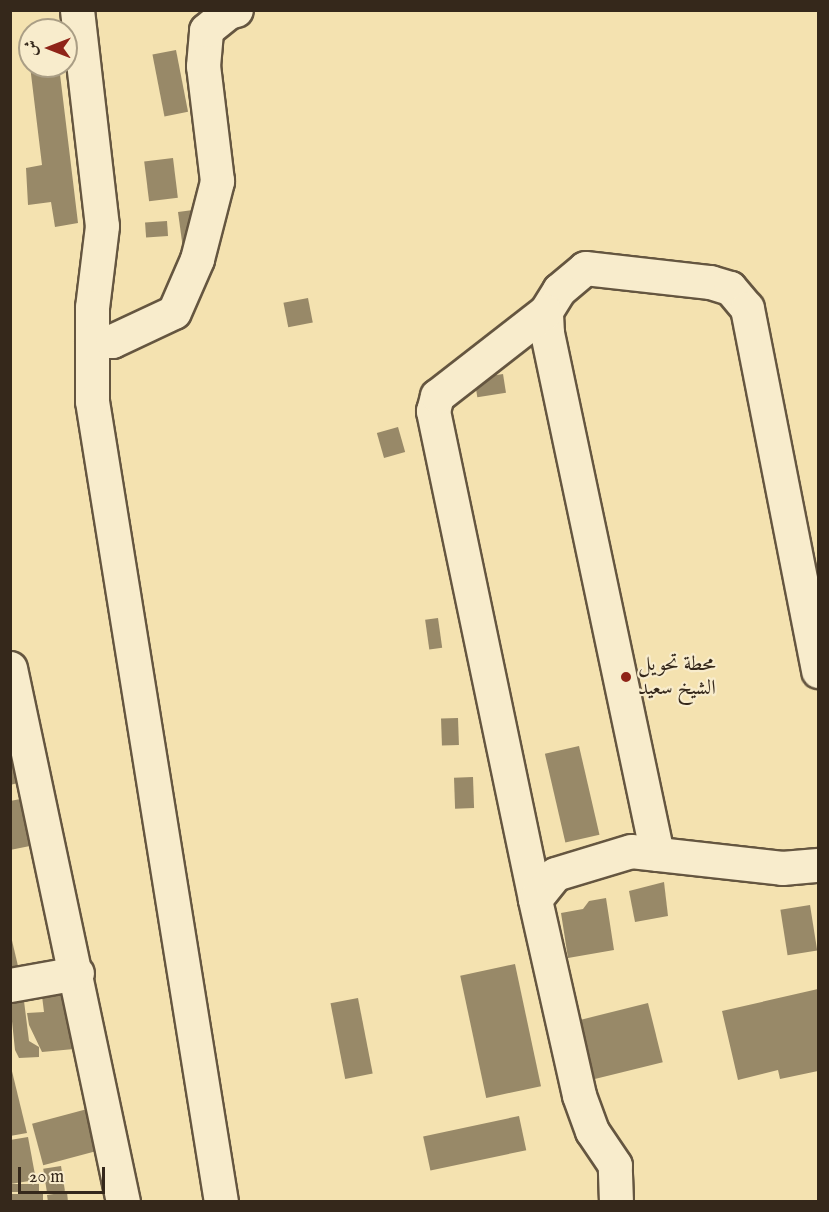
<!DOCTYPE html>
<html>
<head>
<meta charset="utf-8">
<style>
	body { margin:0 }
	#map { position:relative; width:829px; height:1212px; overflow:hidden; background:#f4e2b0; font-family:"IM FELL English",Amiri,serif }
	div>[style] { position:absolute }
	.building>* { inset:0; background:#988968; transform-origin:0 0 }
	.roads { filter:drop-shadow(2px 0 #655640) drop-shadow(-2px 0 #655640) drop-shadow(0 2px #655640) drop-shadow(0 -2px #655640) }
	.minor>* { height:33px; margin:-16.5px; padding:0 16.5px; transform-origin:16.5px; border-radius:16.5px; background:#f8eccc }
	.dots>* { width:16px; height:16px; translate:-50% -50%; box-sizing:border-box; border:3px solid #f8eccc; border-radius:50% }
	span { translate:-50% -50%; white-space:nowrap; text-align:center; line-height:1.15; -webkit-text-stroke:4.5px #f8eccc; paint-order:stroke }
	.poi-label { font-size:21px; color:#35281b }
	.left { translate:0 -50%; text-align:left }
	.frame { position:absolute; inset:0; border:12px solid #35281b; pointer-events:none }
	.north { position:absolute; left:18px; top:18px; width:60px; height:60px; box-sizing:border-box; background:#f8eccc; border:2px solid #aa9e85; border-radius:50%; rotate:270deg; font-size:16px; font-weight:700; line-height:24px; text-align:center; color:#35281b }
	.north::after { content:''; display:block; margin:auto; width:21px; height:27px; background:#8f2418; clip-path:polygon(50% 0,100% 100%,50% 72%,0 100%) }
	.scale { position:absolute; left:18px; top:1167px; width:87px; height:27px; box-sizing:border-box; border:3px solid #35281b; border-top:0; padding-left:8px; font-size:18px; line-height:21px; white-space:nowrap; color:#35281b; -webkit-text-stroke:4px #f8eccc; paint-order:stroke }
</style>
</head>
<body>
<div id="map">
	<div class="building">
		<i style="left:176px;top:50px;width:63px;height:24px;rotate:79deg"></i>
		<i style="clip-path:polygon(30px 66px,59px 66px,78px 223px,55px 227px,51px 202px,28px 205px,26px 168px,42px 165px)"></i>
		<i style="left:173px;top:158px;width:40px;height:29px;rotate:83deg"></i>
		<i style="clip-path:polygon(193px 210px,183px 249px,178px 212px)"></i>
		<i style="left:167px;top:221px;width:15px;height:22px;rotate:86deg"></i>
		<i style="left:308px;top:298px;width:25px;height:25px;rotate:79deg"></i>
		<i style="left:503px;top:374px;width:19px;height:29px;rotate:81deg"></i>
		<i style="left:398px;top:427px;width:26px;height:22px;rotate:74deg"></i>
		<i style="left:438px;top:618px;width:30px;height:13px;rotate:82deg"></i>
		<i style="left:458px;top:718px;width:27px;height:17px;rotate:88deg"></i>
		<i style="clip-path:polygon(10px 734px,22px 782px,10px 785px)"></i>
		<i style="left:579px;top:746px;width:91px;height:35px;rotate:77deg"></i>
		<i style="left:473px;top:777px;width:31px;height:19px;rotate:88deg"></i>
		<i style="clip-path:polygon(31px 797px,40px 844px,10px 850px,10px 801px)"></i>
		<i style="clip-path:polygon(664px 882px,668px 916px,635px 922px,629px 891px)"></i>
		<i style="clip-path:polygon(606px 898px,614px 950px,568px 958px,561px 913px,583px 909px,589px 901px)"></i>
		<i style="left:810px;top:905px;width:46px;height:30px;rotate:81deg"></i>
		<i style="clip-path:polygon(10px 932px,18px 966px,10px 967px)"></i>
		<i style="left:515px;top:964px;width:125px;height:56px;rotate:78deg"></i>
		<i style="clip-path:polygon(69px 984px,74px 1049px,42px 1052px,29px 1025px,27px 1013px,44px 1012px,41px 988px)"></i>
		<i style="clip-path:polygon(818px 989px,818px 1071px,780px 1079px,778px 1070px,738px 1080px,722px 1011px)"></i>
		<i style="left:358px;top:998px;width:77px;height:28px;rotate:79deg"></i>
		<i style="clip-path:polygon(24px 1001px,29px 1041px,39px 1047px,39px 1057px,19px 1058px,15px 1050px,10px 1002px)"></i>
		<i style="left:648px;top:1003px;width:61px;height:70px;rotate:76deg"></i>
		<i style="clip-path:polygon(10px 1063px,27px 1133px,10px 1136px)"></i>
		<i style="left:91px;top:1108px;width:43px;height:61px;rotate:75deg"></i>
		<i style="left:519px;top:1116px;width:35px;height:98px;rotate:78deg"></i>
		<i style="clip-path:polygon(28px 1137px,36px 1180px,10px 1184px,10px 1140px)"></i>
		<i style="left:61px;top:1166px;width:25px;height:18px;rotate:81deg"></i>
		<i style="left:39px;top:1184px;width:8px;height:29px;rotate:90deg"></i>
		<i style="clip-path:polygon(67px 1192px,68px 1202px,48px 1202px,47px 1195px)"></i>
		<i style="left:43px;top:1194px;width:8px;height:33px;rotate:90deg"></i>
	</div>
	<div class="roads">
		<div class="minor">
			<i style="left:77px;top:10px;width:217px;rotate:83.4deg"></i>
			<i style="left:102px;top:226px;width:82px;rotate:97deg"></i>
			<i style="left:92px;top:307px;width:94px;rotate:90deg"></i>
			<i style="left:92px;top:401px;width:811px;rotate:80.85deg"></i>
			<i style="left:92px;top:341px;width:20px"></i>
			<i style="left:112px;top:341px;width:68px;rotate:-25.1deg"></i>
			<i style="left:174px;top:312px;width:58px;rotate:-66.5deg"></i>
			<i style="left:197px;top:259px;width:81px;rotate:-75.6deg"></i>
			<i style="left:217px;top:181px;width:116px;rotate:-96.9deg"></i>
			<i style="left:203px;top:66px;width:36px;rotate:-85deg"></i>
			<i style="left:206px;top:30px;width:28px;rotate:-39deg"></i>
			<i style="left:228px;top:12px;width:8px;rotate:-14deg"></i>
			<i style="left:10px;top:668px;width:546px;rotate:78.05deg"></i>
			<i style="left:657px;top:854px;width:532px;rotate:-101.92deg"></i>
			<i style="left:547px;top:333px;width:22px;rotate:-93deg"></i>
			<i style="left:546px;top:311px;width:25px;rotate:-58deg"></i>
			<i style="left:559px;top:290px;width:34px;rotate:-40deg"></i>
			<i style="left:585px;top:268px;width:126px;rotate:6.4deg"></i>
			<i style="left:710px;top:282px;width:21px;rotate:17deg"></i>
			<i style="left:730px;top:288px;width:26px;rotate:50deg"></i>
			<i style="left:747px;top:308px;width:370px;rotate:78.9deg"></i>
			<i style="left:535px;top:899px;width:499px;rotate:-101.8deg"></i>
			<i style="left:433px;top:411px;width:16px;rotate:-75deg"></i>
			<i style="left:437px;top:396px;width:138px;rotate:-37.9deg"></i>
			<i style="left:10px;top:985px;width:68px;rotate:-10.2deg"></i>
			<i style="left:616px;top:1202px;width:37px;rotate:-92deg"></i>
			<i style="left:615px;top:1165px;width:41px;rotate:-124.1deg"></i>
			<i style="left:592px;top:1131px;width:38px;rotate:-110deg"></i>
			<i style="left:579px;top:1095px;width:201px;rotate:-102.7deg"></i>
			<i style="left:535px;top:899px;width:32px;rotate:-51deg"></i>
			<i style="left:555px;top:874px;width:79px;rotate:-16.8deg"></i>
			<i style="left:631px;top:851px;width:152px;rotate:6.4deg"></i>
			<i style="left:782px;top:868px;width:36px;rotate:-5deg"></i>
		</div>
	</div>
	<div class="dots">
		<i style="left:626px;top:677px;background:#8f2418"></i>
	</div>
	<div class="poi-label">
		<span class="left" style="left:638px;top:677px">محطة تحويل<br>الشيخ سعيد</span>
	</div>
	<div class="frame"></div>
	<div class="north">ش</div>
	<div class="scale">20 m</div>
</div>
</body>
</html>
